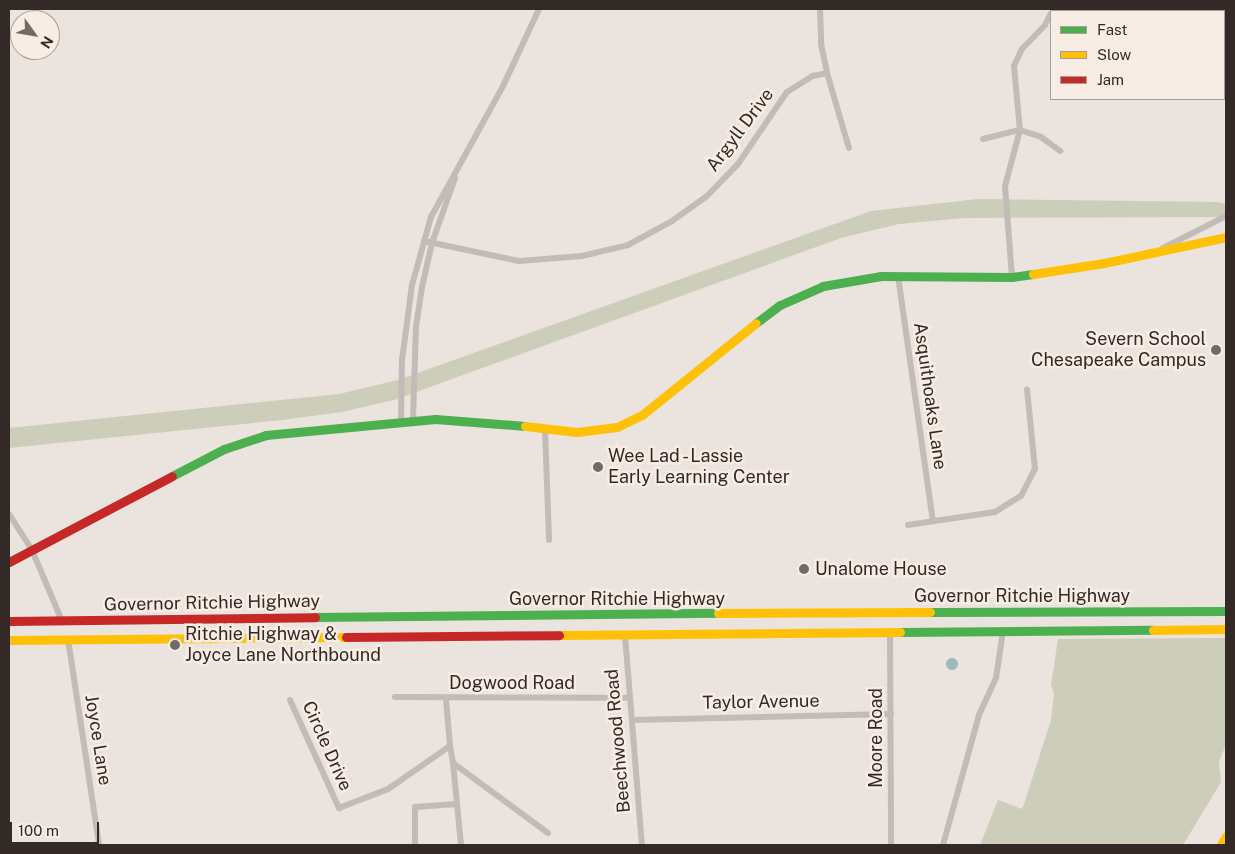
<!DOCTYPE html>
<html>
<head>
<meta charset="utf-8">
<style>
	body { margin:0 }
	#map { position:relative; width:1235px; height:854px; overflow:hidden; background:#eae3de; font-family:"Public Sans",sans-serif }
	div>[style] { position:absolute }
	.green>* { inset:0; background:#cdceb9 }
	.water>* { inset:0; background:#9cbbb8 }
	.round { border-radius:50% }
	.street>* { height:6px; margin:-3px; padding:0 3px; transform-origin:3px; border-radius:3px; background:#c3bbb7 }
	.fast>* { height:9px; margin:-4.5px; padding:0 4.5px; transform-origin:4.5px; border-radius:4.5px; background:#4caf50 }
	.slow>* { height:9px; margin:-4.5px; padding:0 4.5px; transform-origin:4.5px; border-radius:4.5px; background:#ffc107 }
	.jam>* { height:9px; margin:-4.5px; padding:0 4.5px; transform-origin:4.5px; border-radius:4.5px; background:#c62828 }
	.dots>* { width:14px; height:14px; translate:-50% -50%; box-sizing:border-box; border:2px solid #f7ede4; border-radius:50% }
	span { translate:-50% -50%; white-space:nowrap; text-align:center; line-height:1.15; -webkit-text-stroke:5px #f7ede4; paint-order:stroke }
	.street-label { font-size:18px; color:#332926 }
	.poi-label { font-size:18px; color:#332926 }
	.right { translate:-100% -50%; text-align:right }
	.left { translate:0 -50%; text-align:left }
	.frame { position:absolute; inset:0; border:10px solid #332926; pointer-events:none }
	.legend { position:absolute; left:1050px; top:10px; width:175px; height:90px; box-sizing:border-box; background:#f7ede4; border:1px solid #a99f98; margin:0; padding:6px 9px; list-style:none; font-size:15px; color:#332926 }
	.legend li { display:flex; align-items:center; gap:10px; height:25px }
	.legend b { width:25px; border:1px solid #a99f98 }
	.north { position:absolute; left:10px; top:10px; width:50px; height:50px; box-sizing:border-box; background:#f7ede4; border:1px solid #a99f98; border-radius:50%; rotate:122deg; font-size:14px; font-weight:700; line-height:20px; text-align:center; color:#332926 }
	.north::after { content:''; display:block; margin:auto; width:18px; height:22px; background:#736a66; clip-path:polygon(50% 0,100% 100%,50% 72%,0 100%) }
	.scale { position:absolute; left:10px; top:822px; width:89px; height:22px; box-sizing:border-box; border:2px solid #332926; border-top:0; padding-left:6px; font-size:15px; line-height:18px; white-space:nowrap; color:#332926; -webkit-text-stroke:4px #f7ede4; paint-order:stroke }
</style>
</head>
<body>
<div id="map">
	<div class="green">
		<i style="clip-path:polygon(978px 199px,1218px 202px,1226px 204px,1226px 217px,965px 218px,899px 224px,841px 238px,394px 400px,342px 412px,282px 420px,9px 448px,9px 428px,339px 394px,398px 380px,871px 211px)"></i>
		<i style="clip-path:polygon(1226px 638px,1226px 745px,1219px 761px,1221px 782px,1183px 845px,980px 845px,998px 800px,1022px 809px,1024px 804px,1051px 720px,1054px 694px,1051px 685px,1058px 639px)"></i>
	</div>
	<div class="water">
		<i class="round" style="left:946px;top:658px;width:12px;height:12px"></i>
	</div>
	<div class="street">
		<i style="left:820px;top:9px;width:35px;rotate:88deg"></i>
		<i style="left:821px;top:44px;width:30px;rotate:78deg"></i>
		<i style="left:827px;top:73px;width:78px;rotate:73.7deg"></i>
		<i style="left:983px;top:139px;width:38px;rotate:-14deg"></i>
		<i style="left:1020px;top:130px;width:22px;rotate:18deg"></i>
		<i style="left:1041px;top:137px;width:24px;rotate:36deg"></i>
		<i style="left:424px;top:241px;width:97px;rotate:11.9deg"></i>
		<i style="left:519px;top:261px;width:63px;rotate:-4.5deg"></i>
		<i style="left:582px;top:256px;width:47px;rotate:-13.4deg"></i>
		<i style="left:628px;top:245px;width:50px;rotate:-28.6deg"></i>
		<i style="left:672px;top:221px;width:43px;rotate:-35.5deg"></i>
		<i style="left:707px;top:196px;width:45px;rotate:-45.9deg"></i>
		<i style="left:738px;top:164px;width:87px;rotate:-55.8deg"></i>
		<i style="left:787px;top:92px;width:31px;rotate:-32deg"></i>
		<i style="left:813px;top:76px;width:14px;rotate:-12deg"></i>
		<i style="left:1163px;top:248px;width:71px;rotate:-26.9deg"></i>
		<i style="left:898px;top:276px;width:247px;rotate:81.9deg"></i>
		<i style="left:1012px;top:277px;width:91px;rotate:-94.4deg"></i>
		<i style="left:1005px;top:186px;width:58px;rotate:-75deg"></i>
		<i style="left:1020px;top:130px;width:64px;rotate:-95.4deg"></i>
		<i style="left:1014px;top:66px;width:19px;rotate:-65deg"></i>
		<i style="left:1022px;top:49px;width:33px;rotate:-46deg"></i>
		<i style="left:1045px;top:25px;width:13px;rotate:-63deg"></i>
		<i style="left:413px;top:420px;width:93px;rotate:-88.2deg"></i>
		<i style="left:416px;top:327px;width:40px;rotate:-81.5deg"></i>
		<i style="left:422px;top:287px;width:45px;rotate:-77.2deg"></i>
		<i style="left:432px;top:243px;width:69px;rotate:-70.5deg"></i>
		<i style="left:401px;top:421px;width:61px;rotate:-89.1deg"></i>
		<i style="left:402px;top:360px;width:76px;rotate:-82.4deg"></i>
		<i style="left:412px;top:285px;width:71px;rotate:-74.4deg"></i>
		<i style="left:431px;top:217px;width:149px;rotate:-61.2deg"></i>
		<i style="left:503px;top:86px;width:85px;rotate:-64.9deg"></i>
		<i style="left:545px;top:429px;width:111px;rotate:87.9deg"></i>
		<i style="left:9px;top:514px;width:43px;rotate:57.4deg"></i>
		<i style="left:32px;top:550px;width:77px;rotate:67.1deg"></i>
		<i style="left:908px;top:525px;width:88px;rotate:-8.5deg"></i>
		<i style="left:995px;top:512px;width:31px;rotate:-32deg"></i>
		<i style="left:1021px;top:496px;width:30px;rotate:-63deg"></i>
		<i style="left:1035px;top:469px;width:80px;rotate:-95.7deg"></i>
		<i style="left:890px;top:631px;width:214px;rotate:89.7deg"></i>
		<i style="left:625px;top:635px;width:211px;rotate:85.4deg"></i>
		<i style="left:68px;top:639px;width:208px;rotate:81.4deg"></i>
		<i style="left:395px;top:697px;width:235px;rotate:0.2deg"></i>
		<i style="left:290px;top:700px;width:119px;rotate:65.6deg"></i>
		<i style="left:339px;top:808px;width:53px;rotate:-21.2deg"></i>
		<i style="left:388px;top:789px;width:75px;rotate:-34.7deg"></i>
		<i style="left:450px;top:746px;width:47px;rotate:-94.9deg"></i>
		<i style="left:632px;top:720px;width:259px;rotate:-1.3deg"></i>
		<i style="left:450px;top:746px;width:17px;rotate:80deg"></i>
		<i style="left:453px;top:763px;width:118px;rotate:36.4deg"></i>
		<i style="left:453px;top:763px;width:82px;rotate:84.4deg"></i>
		<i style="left:415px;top:845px;width:38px;rotate:-90deg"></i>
		<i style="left:415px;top:807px;width:42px;rotate:-4.1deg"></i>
		<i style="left:943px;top:845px;width:135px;rotate:-74.5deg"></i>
		<i style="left:979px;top:715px;width:41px;rotate:-65.3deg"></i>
		<i style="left:996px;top:678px;width:48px;rotate:-81.5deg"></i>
	</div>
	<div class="fast">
		<i style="left:756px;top:323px;width:30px;rotate:-37deg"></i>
		<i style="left:780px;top:305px;width:47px;rotate:-23.8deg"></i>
		<i style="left:823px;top:286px;width:59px;rotate:-9.8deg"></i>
		<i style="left:881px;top:276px;width:131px;rotate:0.4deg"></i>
		<i style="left:1012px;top:277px;width:21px;rotate:-8deg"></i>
		<i style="left:172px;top:476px;width:59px;rotate:-27.4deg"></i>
		<i style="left:224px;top:449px;width:44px;rotate:-18.4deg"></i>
		<i style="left:266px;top:435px;width:170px;rotate:-5.4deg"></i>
		<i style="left:435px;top:419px;width:90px;rotate:4.4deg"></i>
		<i style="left:930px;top:612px;width:296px;rotate:-0.2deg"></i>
		<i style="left:315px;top:617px;width:403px;rotate:-0.6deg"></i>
		<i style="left:900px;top:632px;width:253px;rotate:-0.5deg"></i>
	</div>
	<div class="slow">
		<i style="left:1033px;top:274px;width:72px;rotate:-8.8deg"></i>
		<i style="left:1104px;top:263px;width:125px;rotate:-12deg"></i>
		<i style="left:525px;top:426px;width:52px;rotate:6.6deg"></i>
		<i style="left:577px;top:432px;width:40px;rotate:-7.1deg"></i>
		<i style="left:617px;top:427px;width:28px;rotate:-26deg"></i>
		<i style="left:642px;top:415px;width:146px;rotate:-38.9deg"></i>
		<i style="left:718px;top:613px;width:212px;rotate:-0.3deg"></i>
		<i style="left:1153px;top:630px;width:73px;rotate:-0.8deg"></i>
		<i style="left:559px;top:635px;width:341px;rotate:-0.5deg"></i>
		<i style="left:9px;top:640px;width:337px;rotate:-0.5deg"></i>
		<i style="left:1221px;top:845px;width:10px;rotate:-61deg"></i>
	</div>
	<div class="jam">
		<i style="left:9px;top:562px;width:184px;rotate:-27.8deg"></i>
		<i style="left:9px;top:621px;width:306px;rotate:-0.7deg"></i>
		<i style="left:346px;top:637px;width:213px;rotate:-0.5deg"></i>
	</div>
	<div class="dots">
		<i style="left:1216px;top:350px;background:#736a66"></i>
		<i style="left:598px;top:467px;background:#736a66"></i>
		<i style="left:804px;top:569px;background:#736a66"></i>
		<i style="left:175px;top:645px;background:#736a66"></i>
	</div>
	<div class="street-label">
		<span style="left:740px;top:130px;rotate:-53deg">Argyll Drive</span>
		<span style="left:930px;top:396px;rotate:82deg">Asquithoaks Lane</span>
		<span style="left:1022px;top:596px">Governor Ritchie Highway</span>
		<span style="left:617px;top:599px">Governor Ritchie Highway</span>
		<span style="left:212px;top:603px;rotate:-1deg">Governor Ritchie Highway</span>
		<span style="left:512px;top:683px">Dogwood Road</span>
		<span style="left:761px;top:702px;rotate:-1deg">Taylor Avenue</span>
		<span style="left:876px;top:738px;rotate:-90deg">Moore Road</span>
		<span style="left:98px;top:740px;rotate:81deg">Joyce Lane</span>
		<span style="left:618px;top:741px;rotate:-95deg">Beechwood Road</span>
		<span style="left:327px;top:746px;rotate:66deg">Circle Drive</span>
	</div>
	<div class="poi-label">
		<span class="right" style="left:1206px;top:350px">Severn School<br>Chesapeake Campus</span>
		<span class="left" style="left:608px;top:467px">Wee Lad - Lassie<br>Early Learning Center</span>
		<span class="left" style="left:815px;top:569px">Unalome House</span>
		<span class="left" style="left:185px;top:645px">Ritchie Highway &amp;<br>Joyce Lane Northbound</span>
	</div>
	<div class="frame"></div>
	<ul class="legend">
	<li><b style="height:6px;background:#4caf50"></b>Fast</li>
	<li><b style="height:6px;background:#ffc107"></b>Slow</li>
	<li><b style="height:6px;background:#c62828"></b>Jam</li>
	</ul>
	<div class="north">N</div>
	<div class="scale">100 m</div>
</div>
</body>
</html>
